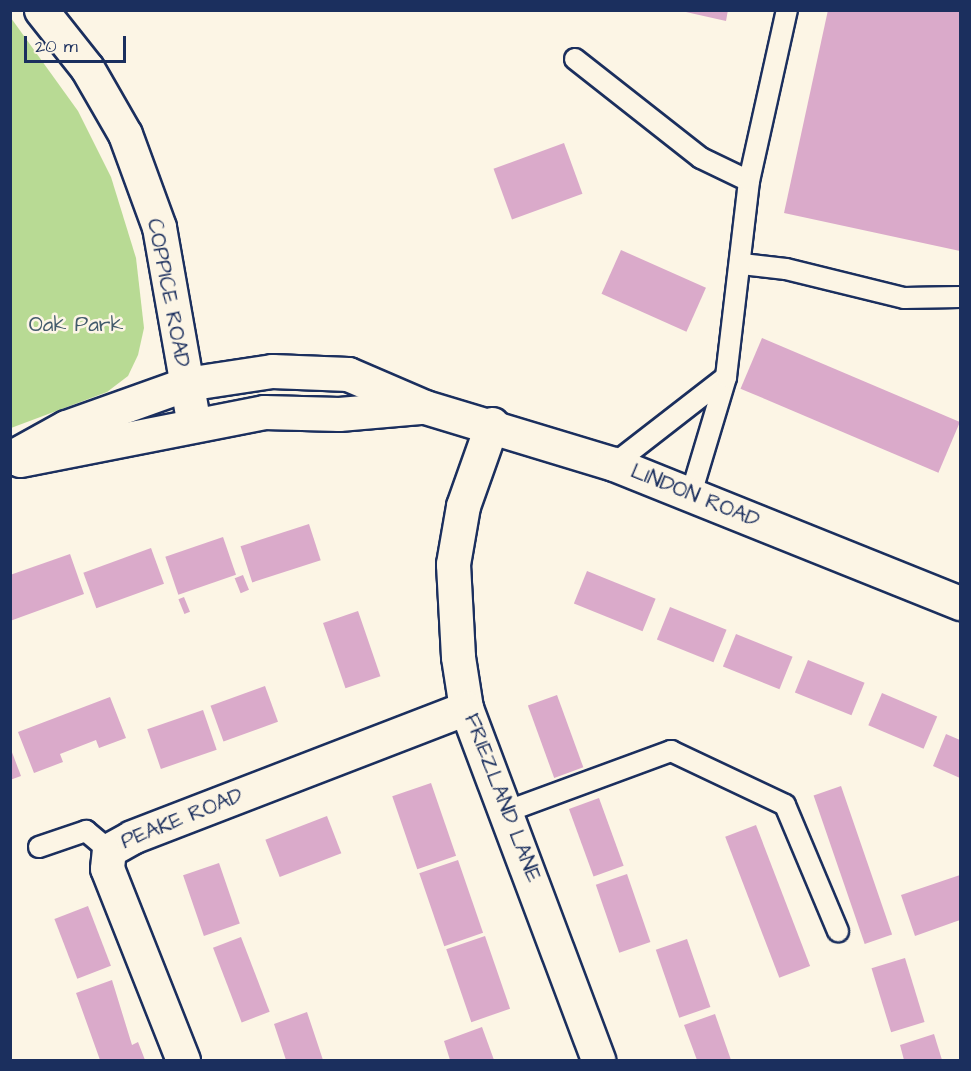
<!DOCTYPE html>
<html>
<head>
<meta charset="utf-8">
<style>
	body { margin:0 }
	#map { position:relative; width:971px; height:1071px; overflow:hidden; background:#fcf5e5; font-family:"Architects Daughter",sans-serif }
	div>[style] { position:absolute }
	.green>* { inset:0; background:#b8da94 }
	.building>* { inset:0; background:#daaaca; transform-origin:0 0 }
	.roads { filter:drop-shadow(2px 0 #1b2f5e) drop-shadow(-2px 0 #1b2f5e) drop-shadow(0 2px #1b2f5e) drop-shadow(0 -2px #1b2f5e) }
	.lane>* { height:20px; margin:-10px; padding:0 10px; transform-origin:10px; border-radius:10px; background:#fcf5e5 }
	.street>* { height:33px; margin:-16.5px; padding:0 16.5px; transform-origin:16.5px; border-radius:16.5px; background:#fcf5e5 }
	.secondary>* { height:33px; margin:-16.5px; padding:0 16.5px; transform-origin:16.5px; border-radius:16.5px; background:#fcf5e5 }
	span { translate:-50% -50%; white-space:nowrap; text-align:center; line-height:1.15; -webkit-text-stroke:5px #fcf5e5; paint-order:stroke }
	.street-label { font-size:21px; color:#1b2f5e }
	.park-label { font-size:21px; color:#425a6c }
	.frame { position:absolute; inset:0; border:12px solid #1b2f5e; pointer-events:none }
	.scale { position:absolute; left:24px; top:36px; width:102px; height:27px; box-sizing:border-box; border:3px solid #1b2f5e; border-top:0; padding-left:8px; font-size:18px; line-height:21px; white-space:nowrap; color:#1b2f5e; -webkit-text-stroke:4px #fcf5e5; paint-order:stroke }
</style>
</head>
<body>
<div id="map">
	<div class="green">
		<i style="clip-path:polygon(11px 18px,78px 111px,111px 177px,136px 258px,144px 328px,138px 355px,128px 376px,107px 392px,11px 428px)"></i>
	</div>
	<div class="building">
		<i style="clip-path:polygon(677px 10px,728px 10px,726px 21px)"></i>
		<i style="clip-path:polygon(828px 10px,960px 10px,960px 251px,784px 213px)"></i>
		<i style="left:564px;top:143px;width:54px;height:75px;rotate:70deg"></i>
		<i style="left:621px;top:250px;width:93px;height:48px;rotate:24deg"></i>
		<i style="left:762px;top:338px;width:215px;height:55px;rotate:23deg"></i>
		<i style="left:309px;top:524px;width:38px;height:72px;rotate:72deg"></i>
		<i style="left:223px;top:537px;width:40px;height:61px;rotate:71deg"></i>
		<i style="left:151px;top:548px;width:38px;height:72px;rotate:70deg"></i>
		<i style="clip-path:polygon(70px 554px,84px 594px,10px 621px,10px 575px)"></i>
		<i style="left:587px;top:571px;width:74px;height:35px;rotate:22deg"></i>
		<i style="left:243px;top:575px;width:16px;height:9px;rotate:68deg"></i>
		<i style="left:184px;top:597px;width:16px;height:6px;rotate:68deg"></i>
		<i style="left:670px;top:607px;width:61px;height:35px;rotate:22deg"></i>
		<i style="left:358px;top:611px;width:69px;height:37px;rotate:71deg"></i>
		<i style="left:736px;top:634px;width:61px;height:35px;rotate:22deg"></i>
		<i style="left:808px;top:660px;width:61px;height:35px;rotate:22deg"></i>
		<i style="left:265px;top:686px;width:38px;height:58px;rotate:70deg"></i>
		<i style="left:882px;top:693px;width:60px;height:35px;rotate:23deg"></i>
		<i style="left:557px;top:695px;width:77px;height:31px;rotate:70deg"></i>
		<i style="clip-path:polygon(110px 697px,126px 738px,99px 748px,96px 740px,60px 754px,63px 762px,34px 773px,18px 732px)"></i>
		<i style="left:203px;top:710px;width:42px;height:59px;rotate:71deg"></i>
		<i style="clip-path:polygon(946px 734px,960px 740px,960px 778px,933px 766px)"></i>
		<i style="clip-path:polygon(10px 747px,21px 776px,10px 780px)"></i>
		<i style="left:431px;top:783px;width:77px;height:41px;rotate:71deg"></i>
		<i style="left:841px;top:786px;width:157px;height:29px;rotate:71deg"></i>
		<i style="left:599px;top:798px;width:72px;height:32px;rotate:70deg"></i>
		<i style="left:327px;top:816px;width:40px;height:66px;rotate:69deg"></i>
		<i style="left:756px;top:825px;width:151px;height:33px;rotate:69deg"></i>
		<i style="left:458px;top:860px;width:77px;height:41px;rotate:71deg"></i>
		<i style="left:219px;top:863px;width:64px;height:38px;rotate:71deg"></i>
		<i style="left:627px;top:874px;width:72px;height:33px;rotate:71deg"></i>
		<i style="clip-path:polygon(960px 875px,960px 920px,915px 936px,901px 895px)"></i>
		<i style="left:88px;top:906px;width:64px;height:36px;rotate:69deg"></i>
		<i style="left:485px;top:936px;width:77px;height:41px;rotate:71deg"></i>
		<i style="left:241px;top:937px;width:80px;height:30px;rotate:69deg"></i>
		<i style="left:687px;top:939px;width:72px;height:33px;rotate:71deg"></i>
		<i style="left:905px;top:958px;width:67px;height:35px;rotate:73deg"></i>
		<i style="clip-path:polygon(112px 980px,132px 1045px,138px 1042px,145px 1060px,100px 1060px,76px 993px)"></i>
		<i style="clip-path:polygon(307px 1012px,323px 1060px,286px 1060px,274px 1024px)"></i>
		<i style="clip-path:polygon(715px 1014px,731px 1060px,697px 1060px,684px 1025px)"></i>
		<i style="clip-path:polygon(482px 1027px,494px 1060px,450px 1060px,444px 1041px)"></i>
		<i style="clip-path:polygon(934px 1034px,942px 1060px,904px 1060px,900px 1045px)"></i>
	</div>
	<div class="roads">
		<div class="lane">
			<i style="left:575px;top:59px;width:160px;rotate:38.2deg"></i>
			<i style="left:701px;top:158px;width:53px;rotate:25.6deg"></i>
			<i style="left:742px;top:264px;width:44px;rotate:6.5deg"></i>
			<i style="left:786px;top:269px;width:122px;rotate:13.8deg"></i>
			<i style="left:904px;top:298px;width:56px;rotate:-1deg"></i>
			<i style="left:614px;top:464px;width:142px;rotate:-37.8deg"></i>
			<i style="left:691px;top:494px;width:122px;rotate:-73.3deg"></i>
			<i style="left:726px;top:377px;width:197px;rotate:-83.3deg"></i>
			<i style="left:749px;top:181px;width:175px;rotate:-77.5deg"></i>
			<i style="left:508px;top:811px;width:174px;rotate:-20.2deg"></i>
			<i style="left:671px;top:751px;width:126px;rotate:25.3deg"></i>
			<i style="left:785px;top:805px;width:137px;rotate:67.2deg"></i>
			<i style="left:39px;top:847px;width:50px;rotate:-18.8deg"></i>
			<i style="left:86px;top:831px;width:30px;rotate:40deg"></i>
		</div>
		<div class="street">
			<i style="left:492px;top:424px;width:87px;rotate:109.5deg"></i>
			<i style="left:463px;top:506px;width:59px;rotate:99.8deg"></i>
			<i style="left:453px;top:564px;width:93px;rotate:86.9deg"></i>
			<i style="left:458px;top:657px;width:52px;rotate:81.1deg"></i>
			<i style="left:466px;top:708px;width:376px;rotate:69.4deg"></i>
			<i style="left:183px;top:1060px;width:206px;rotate:-111.6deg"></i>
			<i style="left:107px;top:868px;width:18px;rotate:-84deg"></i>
			<i style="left:109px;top:850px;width:26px;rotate:-29deg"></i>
			<i style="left:132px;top:837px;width:358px;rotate:-21.1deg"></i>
		</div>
		<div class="secondary">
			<i style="left:41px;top:10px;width:74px;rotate:51.6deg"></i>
			<i style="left:87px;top:68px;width:76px;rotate:60.1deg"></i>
			<i style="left:125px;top:134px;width:99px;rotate:69.9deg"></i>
			<i style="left:159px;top:227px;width:201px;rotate:80deg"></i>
			<i style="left:10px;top:458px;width:64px;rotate:-29deg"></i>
			<i style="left:66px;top:427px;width:127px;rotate:-19.7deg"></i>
			<i style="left:186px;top:384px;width:87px;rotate:-8.6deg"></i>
			<i style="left:272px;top:371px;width:76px;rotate:2.3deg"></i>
			<i style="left:348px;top:374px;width:84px;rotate:23.2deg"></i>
			<i style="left:425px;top:407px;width:197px;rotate:16.8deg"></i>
			<i style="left:614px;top:464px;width:373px;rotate:21.9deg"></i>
			<i style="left:20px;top:460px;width:249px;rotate:-11.1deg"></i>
			<i style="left:264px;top:412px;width:75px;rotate:1.5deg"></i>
			<i style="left:339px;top:414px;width:81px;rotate:-4.9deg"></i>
		</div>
	</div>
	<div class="street-label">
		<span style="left:168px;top:293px;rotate:79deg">COPPICE ROAD</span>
		<span style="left:695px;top:496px;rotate:22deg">LINDON ROAD</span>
		<span style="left:502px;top:798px;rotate:69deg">FRIEZLAND LANE</span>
		<span style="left:182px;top:819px;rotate:-22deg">PEAKE ROAD</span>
	</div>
	<div class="park-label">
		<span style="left:76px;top:325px">Oak Park</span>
	</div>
	<div class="frame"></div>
	<div class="scale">20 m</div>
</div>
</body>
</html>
